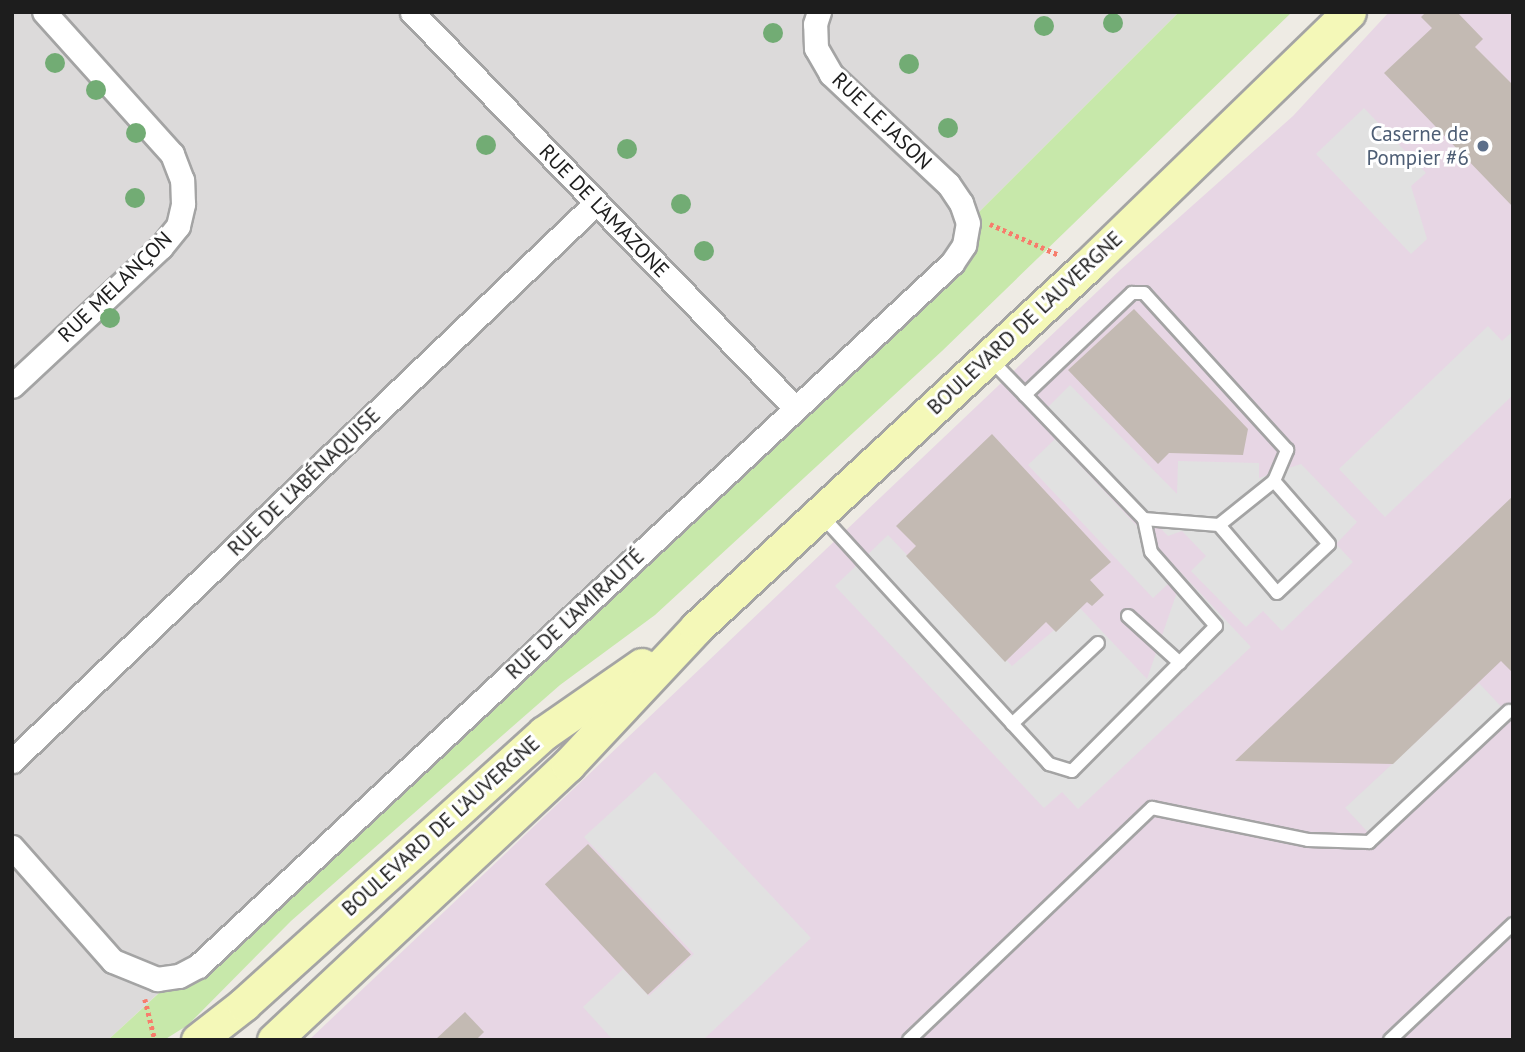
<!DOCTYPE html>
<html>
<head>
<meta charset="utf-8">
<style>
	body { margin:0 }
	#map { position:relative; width:1525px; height:1052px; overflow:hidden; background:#eeebe4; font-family:"PT Sans",sans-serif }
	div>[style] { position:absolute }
	.residential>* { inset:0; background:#dcdada }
	.industrial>* { inset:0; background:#e7d6e4 }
	.grass>* { inset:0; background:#c7e8aa }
	.parking>* { inset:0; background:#e1e1e1; transform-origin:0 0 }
	.building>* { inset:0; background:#c3bab3; transform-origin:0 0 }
	.path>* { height:4.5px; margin-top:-2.25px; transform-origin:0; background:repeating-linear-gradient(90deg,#f77d6c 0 3.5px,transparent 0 7px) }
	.roads { filter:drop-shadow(2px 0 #a4a4a4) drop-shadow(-2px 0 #a4a4a4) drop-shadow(0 2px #a4a4a4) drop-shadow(0 -2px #a4a4a4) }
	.lane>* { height:12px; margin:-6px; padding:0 6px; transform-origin:6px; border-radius:6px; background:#fff }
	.street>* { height:23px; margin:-11.5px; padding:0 11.5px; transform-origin:11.5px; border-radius:11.5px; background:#fff }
	.secondary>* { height:33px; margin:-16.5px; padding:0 16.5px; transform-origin:16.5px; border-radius:16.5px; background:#f4f8b8 }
	.trees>* { width:20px; height:20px; margin:-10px; border-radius:50%; background:#72ac74 }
	.dots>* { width:19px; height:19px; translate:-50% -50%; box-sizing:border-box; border:4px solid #fff; border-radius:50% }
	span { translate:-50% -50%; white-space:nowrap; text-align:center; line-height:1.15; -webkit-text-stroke:6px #fff; paint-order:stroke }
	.street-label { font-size:21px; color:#1d1d1d }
	.service-label { font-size:21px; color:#4e5e75 }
	.right { translate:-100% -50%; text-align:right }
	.frame { position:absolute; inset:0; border:14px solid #1d1d1d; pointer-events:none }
</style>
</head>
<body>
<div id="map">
	<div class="residential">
		<i style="clip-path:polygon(12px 12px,1179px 12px,968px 223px,964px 245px,108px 1040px,12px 1040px)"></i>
	</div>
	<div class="industrial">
		<i style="clip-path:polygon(1389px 12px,1513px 12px,1513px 1040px,309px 1040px,1119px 271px,1293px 116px)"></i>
	</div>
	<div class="grass">
		<i style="clip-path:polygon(1179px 12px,1292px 12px,942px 351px,655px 615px,560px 685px,291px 921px,188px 1025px,164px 1040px,108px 1040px,952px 263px,968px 223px)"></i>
	</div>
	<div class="parking">
		<i style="clip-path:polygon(1364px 108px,1426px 173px,1411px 186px,1427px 239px,1411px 254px,1316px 154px)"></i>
		<i style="clip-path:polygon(1488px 326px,1502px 341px,1513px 331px,1513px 395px,1385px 517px,1339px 469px)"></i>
		<i style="clip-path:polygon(1070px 385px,1177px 494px,1178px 461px,1259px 463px,1259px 478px,1301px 464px,1357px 522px,1336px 544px,1353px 562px,1282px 631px,1263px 611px,1246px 627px,1191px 571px,1206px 556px,1182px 531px,1168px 536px,1045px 410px)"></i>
		<i style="clip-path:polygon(1055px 439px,1251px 647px,1078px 809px,1062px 792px,1044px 808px,835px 586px,888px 535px,1012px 666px,1080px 608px,1147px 679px,1177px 592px,1168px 584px,1153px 598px,1028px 465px)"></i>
		<i style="left:1479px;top:683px;width:34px;height:183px;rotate:47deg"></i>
		<i style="clip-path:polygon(655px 772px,811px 938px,703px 1040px,613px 1040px,583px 1007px,623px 969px,649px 996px,694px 954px,584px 837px)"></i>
	</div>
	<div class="building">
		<i style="clip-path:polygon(1426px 12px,1457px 12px,1483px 39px,1475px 47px,1513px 85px,1513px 207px,1384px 73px,1432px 28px,1421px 17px)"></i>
		<i style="clip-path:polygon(1134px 309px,1248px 429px,1243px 455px,1169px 453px,1158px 464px,1068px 370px)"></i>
		<i style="clip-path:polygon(992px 434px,1111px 562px,1090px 580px,1104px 595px,1092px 606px,1087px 602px,1056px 632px,1046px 622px,1005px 662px,906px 556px,916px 546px,896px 526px)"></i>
		<i style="clip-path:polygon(1513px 496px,1513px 673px,1501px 661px,1393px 764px,1235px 761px)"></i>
		<i style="left:588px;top:844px;width:151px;height:59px;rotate:47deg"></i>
		<i style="clip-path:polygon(465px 1012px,484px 1032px,476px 1040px,435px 1040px)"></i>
	</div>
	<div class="path">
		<i style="left:990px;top:224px;width:76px;rotate:24.2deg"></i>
		<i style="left:145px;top:999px;width:42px;rotate:76.3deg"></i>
	</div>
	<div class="roads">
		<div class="lane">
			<i style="left:989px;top:358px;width:52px;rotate:45.8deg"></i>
			<i style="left:1025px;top:395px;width:172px;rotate:46.2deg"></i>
			<i style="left:1144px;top:519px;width:75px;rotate:4.6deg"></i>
			<i style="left:1219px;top:525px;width:70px;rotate:-38.7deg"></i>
			<i style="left:1274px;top:481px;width:34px;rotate:-67deg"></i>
			<i style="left:1287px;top:450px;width:212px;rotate:-132.3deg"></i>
			<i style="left:1144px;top:293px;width:12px;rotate:180deg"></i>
			<i style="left:1132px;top:293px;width:148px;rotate:136.4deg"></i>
			<i style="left:821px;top:515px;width:338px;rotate:47.5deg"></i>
			<i style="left:1049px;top:764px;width:24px;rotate:17deg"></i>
			<i style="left:1072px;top:771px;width:204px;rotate:-45.2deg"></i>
			<i style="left:1216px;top:626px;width:98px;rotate:-131.3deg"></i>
			<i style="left:1151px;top:552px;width:34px;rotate:-102deg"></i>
			<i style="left:1219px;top:525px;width:89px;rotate:49.5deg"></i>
			<i style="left:1277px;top:593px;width:71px;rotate:-43.3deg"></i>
			<i style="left:1329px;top:544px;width:84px;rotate:-131.1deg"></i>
			<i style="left:1128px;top:616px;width:70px;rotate:42.1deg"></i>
			<i style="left:1012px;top:724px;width:118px;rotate:-43.3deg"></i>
			<i style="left:909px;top:1040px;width:336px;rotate:-43.7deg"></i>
			<i style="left:1152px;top:808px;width:159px;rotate:11.6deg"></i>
			<i style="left:1308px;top:840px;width:61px;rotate:1.9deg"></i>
			<i style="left:1369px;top:842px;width:192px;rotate:-43.1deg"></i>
			<i style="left:1390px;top:1040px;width:169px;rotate:-43.3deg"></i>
		</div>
		<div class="street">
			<i style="left:412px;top:12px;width:552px;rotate:45.95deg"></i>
			<i style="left:12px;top:386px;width:204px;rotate:-43deg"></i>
			<i style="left:161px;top:247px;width:27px;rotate:-51deg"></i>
			<i style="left:178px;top:226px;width:23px;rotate:-77deg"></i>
			<i style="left:183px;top:204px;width:24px;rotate:-92deg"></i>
			<i style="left:182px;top:180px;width:28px;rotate:-111deg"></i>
			<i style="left:172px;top:154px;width:191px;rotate:-132deg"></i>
			<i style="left:12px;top:761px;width:808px;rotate:-43.7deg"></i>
			<i style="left:12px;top:847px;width:152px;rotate:48.5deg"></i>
			<i style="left:113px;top:961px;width:48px;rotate:22.2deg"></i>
			<i style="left:157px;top:979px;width:22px;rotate:-8deg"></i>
			<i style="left:179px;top:976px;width:21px;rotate:-28deg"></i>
			<i style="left:198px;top:966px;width:1031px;rotate:-43deg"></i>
			<i style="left:952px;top:263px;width:22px;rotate:-56deg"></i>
			<i style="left:964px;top:245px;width:22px;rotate:-80deg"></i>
			<i style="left:968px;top:223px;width:21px;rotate:-109deg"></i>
			<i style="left:961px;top:203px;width:23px;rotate:-124deg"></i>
			<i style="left:948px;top:184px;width:161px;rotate:-136.8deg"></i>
			<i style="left:831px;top:74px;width:30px;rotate:-120deg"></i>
			<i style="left:816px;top:48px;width:24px;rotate:-92deg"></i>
			<i style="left:815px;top:24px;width:13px;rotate:-72deg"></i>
		</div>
		<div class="secondary">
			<i style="left:198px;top:1040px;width:58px;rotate:-38deg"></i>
			<i style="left:244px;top:1004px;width:404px;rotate:-42.1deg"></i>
			<i style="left:544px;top:733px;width:119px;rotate:-34.8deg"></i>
			<i style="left:274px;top:1040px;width:403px;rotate:-43.1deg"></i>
			<i style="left:568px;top:765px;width:187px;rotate:-46.9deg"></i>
			<i style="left:696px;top:628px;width:531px;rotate:-42.79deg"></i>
			<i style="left:1086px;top:267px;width:366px;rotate:-44.1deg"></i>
		</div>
	</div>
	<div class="trees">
		<i style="left:1113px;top:23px"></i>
		<i style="left:1044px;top:26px"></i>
		<i style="left:773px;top:33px"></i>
		<i style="left:55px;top:63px"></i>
		<i style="left:909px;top:64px"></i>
		<i style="left:96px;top:90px"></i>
		<i style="left:948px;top:128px"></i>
		<i style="left:136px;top:133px"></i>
		<i style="left:486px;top:145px"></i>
		<i style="left:627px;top:149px"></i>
		<i style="left:135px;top:198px"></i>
		<i style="left:681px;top:204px"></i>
		<i style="left:704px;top:251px"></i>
		<i style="left:110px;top:318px"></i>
	</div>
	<div class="dots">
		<i style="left:1483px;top:146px;background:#5c6f8a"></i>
	</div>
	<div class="street-label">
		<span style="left:882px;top:121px;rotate:44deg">RUE LE JASON</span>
		<span style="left:604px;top:211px;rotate:46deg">RUE DE L'AMAZONE</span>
		<span style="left:115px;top:287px;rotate:-44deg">RUE MELANÇON</span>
		<span style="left:1025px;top:323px;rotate:-43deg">BOULEVARD DE L'AUVERGNE</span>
		<span style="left:304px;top:482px;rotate:-44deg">RUE DE L'ABÉNAQUISE</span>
		<span style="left:575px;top:614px;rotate:-43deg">RUE DE L'AMIRAUTÉ</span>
		<span style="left:441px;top:826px;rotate:-42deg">BOULEVARD DE L'AUVERGNE</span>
	</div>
	<div class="service-label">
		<span class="right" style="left:1469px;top:146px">Caserne de<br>Pompier #6</span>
	</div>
	<div class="frame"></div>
</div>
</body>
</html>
